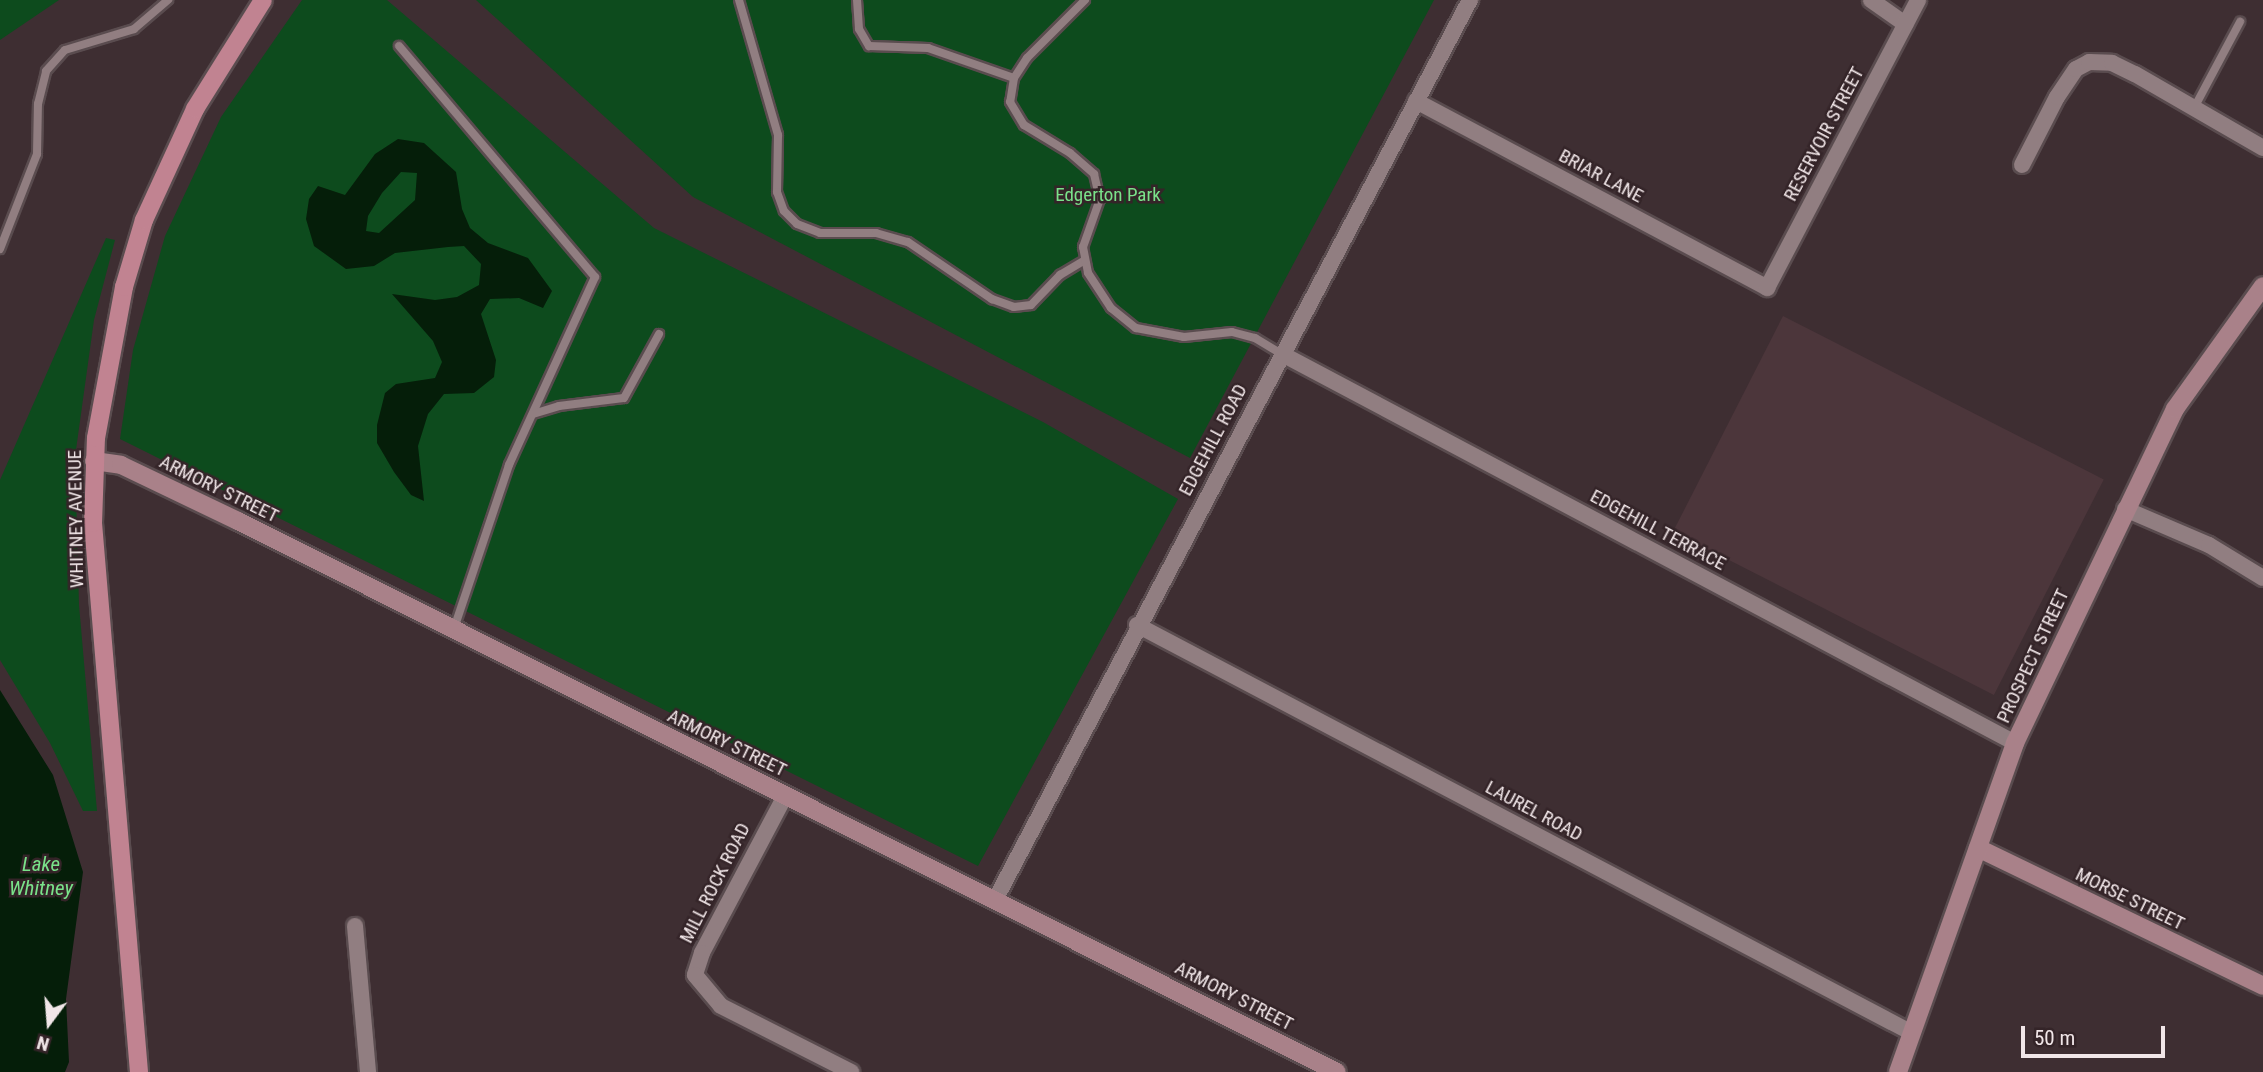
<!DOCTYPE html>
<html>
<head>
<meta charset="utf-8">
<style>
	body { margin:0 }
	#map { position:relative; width:2263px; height:1072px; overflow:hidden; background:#3e2e32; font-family:"Roboto Condensed",sans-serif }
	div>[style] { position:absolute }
	.built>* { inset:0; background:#4c363b; transform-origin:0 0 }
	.green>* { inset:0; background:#0d4b1d }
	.water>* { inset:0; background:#051e09 }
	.roads { filter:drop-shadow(2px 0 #5a4c4f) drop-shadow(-2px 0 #5a4c4f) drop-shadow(0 2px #5a4c4f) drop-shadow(0 -2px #5a4c4f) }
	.lane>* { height:8px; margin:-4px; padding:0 4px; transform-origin:4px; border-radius:4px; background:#917e81 }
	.street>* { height:16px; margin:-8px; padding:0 8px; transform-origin:8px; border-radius:8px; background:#917e81 }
	.secondary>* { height:18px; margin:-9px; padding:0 9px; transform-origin:9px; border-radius:9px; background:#a98189 }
	.primary>* { height:18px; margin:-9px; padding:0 9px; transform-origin:9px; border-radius:9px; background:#c18391 }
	span { translate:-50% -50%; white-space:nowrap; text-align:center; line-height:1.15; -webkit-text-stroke:5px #342428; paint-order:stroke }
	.street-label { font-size:19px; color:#f1e6e8 }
	.park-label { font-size:19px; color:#7ae28a }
	.water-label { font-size:21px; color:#7ae28a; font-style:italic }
	.north { position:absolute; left:14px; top:988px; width:70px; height:70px; -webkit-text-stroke:5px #342428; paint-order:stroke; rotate:196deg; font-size:19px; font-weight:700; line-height:28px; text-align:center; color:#f1e6e8 }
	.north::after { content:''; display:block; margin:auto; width:24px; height:32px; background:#f1e6e8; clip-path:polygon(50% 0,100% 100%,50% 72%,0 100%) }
	.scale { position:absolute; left:2021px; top:1026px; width:144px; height:32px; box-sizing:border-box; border:4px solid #f1e6e8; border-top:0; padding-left:9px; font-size:21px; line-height:24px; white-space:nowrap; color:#f1e6e8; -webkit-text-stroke:5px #342428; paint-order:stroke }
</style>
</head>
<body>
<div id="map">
	<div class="built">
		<i style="left:1783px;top:316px;width:360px;height:242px;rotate:27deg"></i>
	</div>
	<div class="green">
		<i style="clip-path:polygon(0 0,59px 0,0 40px)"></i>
		<i style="clip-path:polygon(302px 0,387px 0,654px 228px,1043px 422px,1178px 499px,978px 866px,120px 439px,133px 350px,165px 236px,221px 117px)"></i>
		<i style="clip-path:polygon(476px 0,1434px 0,1190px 458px,693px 197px)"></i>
		<i style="clip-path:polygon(106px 238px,115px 240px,94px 320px,75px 457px,79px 605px,97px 811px,83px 811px,50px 743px,0 660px,0 480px)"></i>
	</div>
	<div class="water">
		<i style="clip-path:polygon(evenodd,398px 139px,424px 143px,456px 172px,462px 209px,470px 228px,488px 243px,528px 258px,552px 291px,543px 308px,519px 298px,490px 299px,481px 314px,496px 360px,494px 377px,474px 393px,444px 394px,428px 414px,418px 446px,424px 501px,411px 495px,394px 472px,377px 443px,377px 425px,385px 393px,396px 384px,435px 378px,442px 362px,433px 341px,392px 294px,435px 300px,457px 297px,479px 285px,481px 264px,464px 246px,448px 247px,395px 253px,374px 266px,346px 269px,314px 246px,306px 219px,309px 199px,318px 186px,345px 195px,375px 154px,398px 139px,401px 172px,417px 173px,415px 200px,379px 233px,366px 231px,368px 216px,382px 193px,401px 172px)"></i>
		<i style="clip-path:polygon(0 690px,53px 775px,83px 872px,66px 999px,69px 1062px,65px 1072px,0 1072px)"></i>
	</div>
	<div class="roads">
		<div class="lane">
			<i style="left:739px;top:0;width:141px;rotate:73.9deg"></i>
			<i style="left:778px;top:135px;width:57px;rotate:91deg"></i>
			<i style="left:777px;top:192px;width:20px;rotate:70deg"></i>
			<i style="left:784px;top:211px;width:18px;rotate:45deg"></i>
			<i style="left:797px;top:224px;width:25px;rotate:21deg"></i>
			<i style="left:820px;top:233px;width:56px"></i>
			<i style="left:876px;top:233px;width:33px;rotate:16deg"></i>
			<i style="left:908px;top:242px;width:102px;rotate:34.2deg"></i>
			<i style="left:992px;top:299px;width:23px;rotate:20deg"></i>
			<i style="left:1014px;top:307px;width:17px;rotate:-7deg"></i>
			<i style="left:1031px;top:305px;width:42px;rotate:-46deg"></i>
			<i style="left:1060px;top:275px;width:27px;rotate:-31deg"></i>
			<i style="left:857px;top:0;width:29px;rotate:86deg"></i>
			<i style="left:859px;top:29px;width:20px;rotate:60deg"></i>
			<i style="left:869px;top:46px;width:59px;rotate:1.9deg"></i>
			<i style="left:928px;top:48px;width:91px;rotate:19.2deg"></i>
			<i style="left:1085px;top:0;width:82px;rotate:135deg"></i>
			<i style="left:1027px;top:58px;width:24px;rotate:123deg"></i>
			<i style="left:1014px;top:78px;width:24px;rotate:99deg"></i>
			<i style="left:1010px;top:102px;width:27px;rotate:59deg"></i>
			<i style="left:1024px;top:125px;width:54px;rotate:31.3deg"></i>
			<i style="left:1070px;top:153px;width:32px;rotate:41deg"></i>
			<i style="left:1094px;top:174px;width:26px;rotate:77deg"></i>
			<i style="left:1100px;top:199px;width:51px;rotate:109.5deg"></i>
			<i style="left:1083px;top:247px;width:26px;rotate:79deg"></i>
			<i style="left:1088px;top:273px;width:42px;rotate:56.7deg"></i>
			<i style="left:1111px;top:308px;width:32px;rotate:39deg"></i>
			<i style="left:1136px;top:328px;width:49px;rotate:10.6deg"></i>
			<i style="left:1184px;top:337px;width:48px;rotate:-5.9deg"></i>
			<i style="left:1232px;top:332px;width:24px;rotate:15deg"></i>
			<i style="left:1255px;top:338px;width:31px;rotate:31deg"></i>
			<i style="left:399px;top:46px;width:303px;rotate:49.7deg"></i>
			<i style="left:595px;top:277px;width:207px;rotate:114.6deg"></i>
			<i style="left:509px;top:465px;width:175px;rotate:108.6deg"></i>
			<i style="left:2194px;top:108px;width:98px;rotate:-61.9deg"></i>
			<i style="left:0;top:249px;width:102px;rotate:-68.7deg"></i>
			<i style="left:37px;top:154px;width:50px;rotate:-88.9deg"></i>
			<i style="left:38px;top:104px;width:34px;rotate:-76deg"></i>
			<i style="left:46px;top:71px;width:28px;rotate:-48deg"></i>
			<i style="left:65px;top:50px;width:72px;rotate:-16.9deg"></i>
			<i style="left:134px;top:29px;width:45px;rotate:-40.5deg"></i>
			<i style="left:533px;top:414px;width:27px;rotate:-17deg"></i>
			<i style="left:559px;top:406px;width:65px;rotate:-7deg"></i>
			<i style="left:624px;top:398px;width:73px;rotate:-61.3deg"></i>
		</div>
		<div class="street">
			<i style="left:1871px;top:0;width:42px;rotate:35.2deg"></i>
			<i style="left:1416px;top:101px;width:398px;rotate:28deg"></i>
			<i style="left:1767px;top:288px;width:325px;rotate:-62.3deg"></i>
			<i style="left:2022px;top:165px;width:76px;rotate:-62.8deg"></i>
			<i style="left:2057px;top:97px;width:34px;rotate:-56deg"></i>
			<i style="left:2076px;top:69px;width:15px;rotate:-28deg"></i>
			<i style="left:2089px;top:62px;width:23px;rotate:2deg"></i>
			<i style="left:2112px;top:63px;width:25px;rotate:26deg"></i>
			<i style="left:2135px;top:74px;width:148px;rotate:30deg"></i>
			<i style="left:1282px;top:354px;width:830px;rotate:27.95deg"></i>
			<i style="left:2125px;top:509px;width:91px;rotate:23.2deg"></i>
			<i style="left:2209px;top:545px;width:63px;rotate:31.4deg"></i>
			<i style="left:1137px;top:625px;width:876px;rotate:27.76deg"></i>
			<i style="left:785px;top:796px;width:178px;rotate:117.9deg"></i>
			<i style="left:702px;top:953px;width:23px;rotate:108deg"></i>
			<i style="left:695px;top:975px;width:40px;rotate:50deg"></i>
			<i style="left:721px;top:1006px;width:146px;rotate:26.9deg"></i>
			<i style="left:995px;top:900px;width:1018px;rotate:-62.18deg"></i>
			<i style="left:355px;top:926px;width:147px;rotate:84.9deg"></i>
		</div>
		<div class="secondary">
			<i style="left:94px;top:461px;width:27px;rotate:8deg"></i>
			<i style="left:121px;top:465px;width:130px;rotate:25.6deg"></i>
			<i style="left:238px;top:521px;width:1229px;rotate:26.63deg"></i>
			<i style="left:1978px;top:848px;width:317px;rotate:25.8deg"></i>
			<i style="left:1898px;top:1072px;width:349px;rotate:-70.4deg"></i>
			<i style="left:2015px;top:743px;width:370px;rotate:-64.4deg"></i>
			<i style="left:2175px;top:409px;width:151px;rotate:-54.4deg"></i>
		</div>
		<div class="primary">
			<i style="left:139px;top:1072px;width:551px;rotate:-94.79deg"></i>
			<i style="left:93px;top:523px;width:85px;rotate:-88deg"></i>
			<i style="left:96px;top:438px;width:154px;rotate:-79.5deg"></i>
			<i style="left:124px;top:287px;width:70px;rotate:-73.4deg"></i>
			<i style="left:144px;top:220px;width:122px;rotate:-65.3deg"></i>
			<i style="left:195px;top:109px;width:128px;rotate:-58deg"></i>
		</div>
	</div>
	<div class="street-label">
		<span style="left:1824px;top:134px;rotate:-62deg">RESERVOIR STREET</span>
		<span style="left:1601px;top:176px;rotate:28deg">BRIAR LANE</span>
		<span style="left:1213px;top:440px;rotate:-62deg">EDGEHILL ROAD</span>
		<span style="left:219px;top:489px;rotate:26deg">ARMORY STREET</span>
		<span style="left:76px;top:519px;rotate:-91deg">WHITNEY AVENUE</span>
		<span style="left:1658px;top:530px;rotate:28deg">EDGEHILL TERRACE</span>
		<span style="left:2033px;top:656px;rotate:-65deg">PROSPECT STREET</span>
		<span style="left:727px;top:743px;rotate:26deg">ARMORY STREET</span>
		<span style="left:1534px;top:811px;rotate:28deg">LAUREL ROAD</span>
		<span style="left:715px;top:883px;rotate:-63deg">MILL ROCK ROAD</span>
		<span style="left:2130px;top:899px;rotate:26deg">MORSE STREET</span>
		<span style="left:1234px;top:996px;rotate:27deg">ARMORY STREET</span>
	</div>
	<div class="park-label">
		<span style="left:1108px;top:195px">Edgerton Park</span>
	</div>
	<div class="water-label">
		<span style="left:41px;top:876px">Lake<br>Whitney</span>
	</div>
	<div class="north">N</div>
	<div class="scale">50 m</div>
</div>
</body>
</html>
